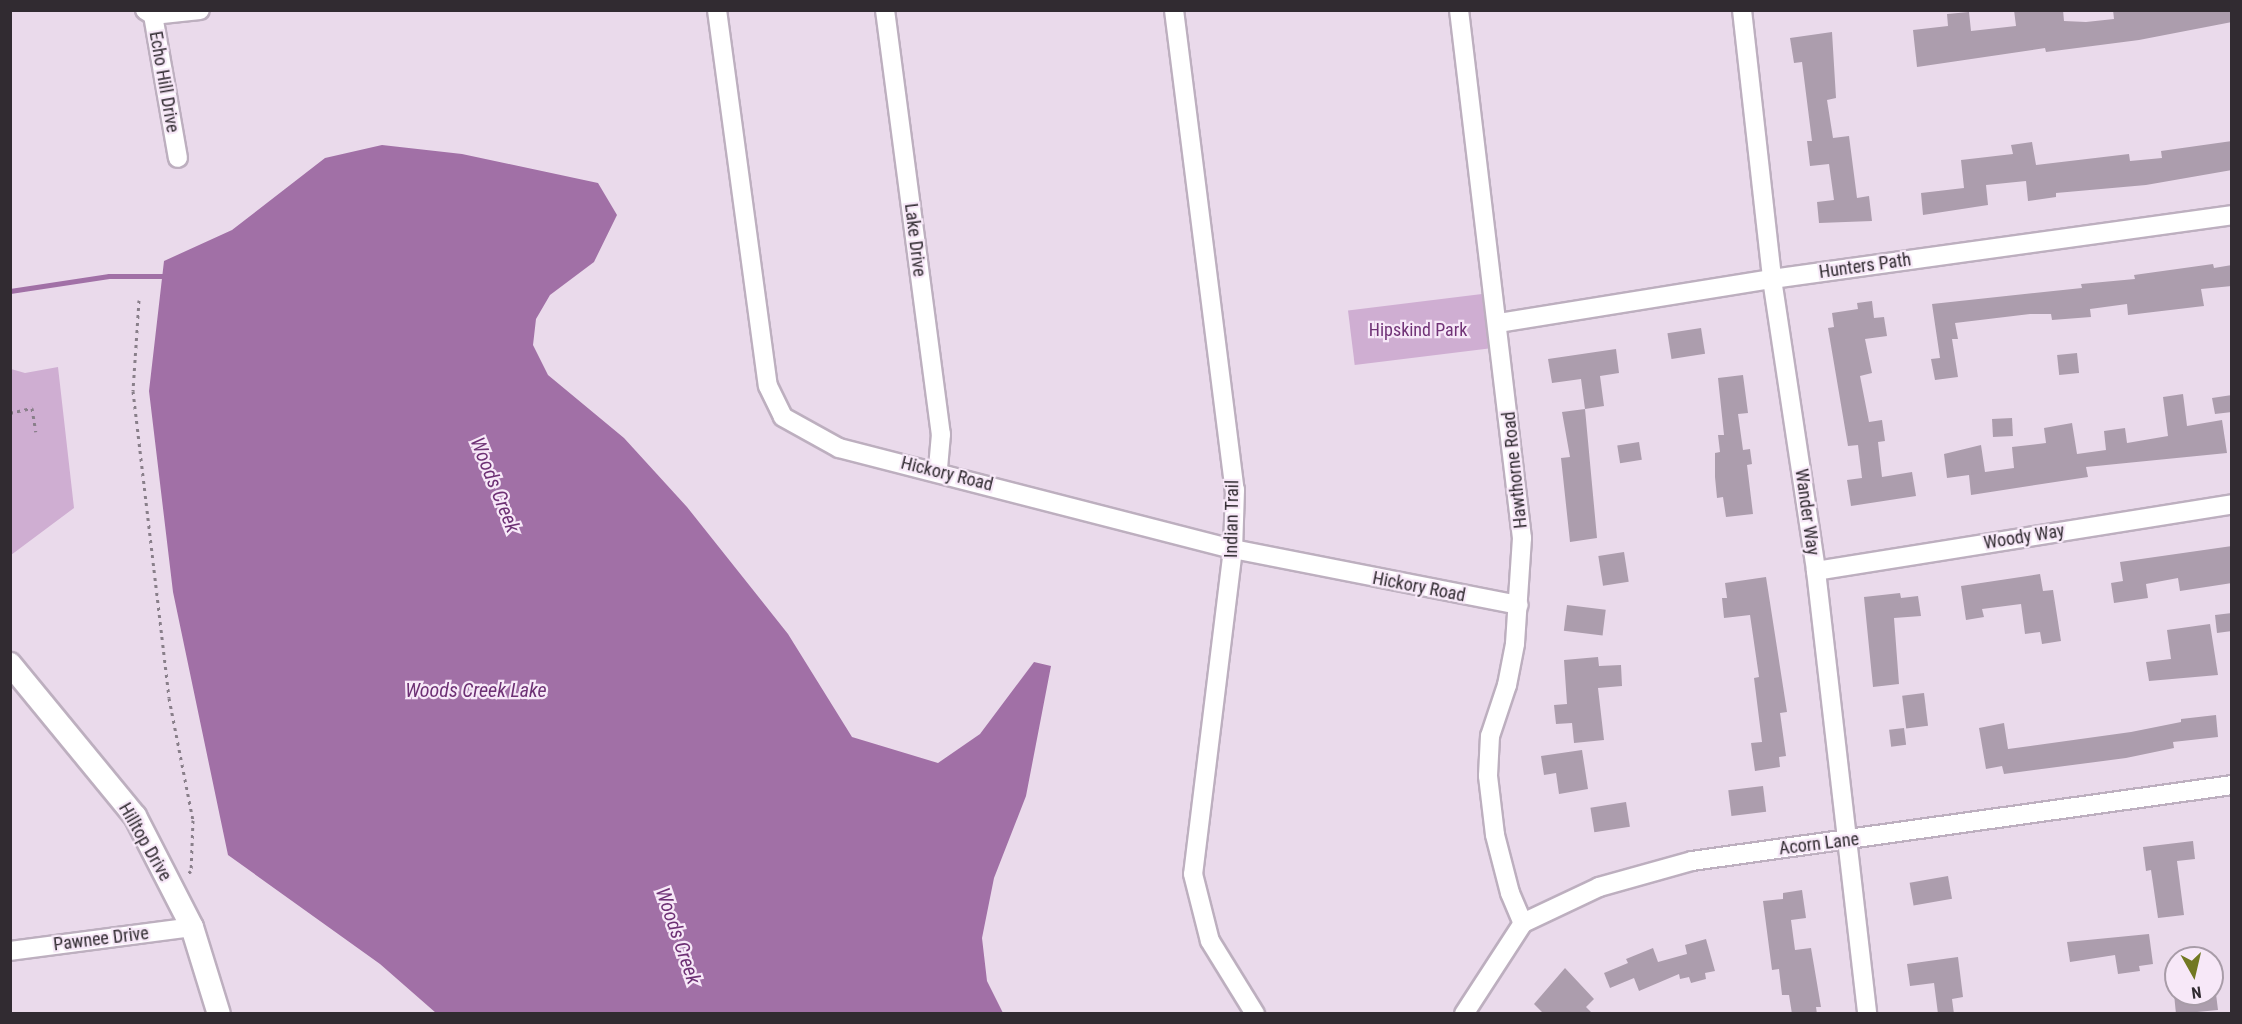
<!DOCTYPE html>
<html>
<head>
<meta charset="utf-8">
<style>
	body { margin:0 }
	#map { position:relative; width:2242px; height:1024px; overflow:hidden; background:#eadaeb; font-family:"Roboto Condensed",sans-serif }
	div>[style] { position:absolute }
	.green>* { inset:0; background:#cfaed2; transform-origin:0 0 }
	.water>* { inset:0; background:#a170a6 }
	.stream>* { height:5px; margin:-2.5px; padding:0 2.5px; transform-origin:2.5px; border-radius:2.5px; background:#a170a6 }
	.building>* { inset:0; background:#ac9dad; transform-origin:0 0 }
	.path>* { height:3px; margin-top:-1.5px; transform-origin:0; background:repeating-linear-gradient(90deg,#897f8a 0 3px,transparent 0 7.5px) }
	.roads { filter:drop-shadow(2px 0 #bdafbf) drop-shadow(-2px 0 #bdafbf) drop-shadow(0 2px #bdafbf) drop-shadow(0 -2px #bdafbf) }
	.minor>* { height:18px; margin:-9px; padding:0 9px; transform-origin:9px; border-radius:9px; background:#fff }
	.tertiary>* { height:22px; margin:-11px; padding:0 11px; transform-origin:11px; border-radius:11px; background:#fff }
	span { translate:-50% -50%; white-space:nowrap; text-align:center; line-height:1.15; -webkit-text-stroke:4.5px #f7e8f8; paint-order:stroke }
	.street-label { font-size:18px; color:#312b31 }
	.park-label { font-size:18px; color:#703276 }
	.water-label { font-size:20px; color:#6d3074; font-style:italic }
	.frame { position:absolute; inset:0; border:12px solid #312b31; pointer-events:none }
	.north { position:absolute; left:2164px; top:946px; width:60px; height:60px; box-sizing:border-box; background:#f7e8f8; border:2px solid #a89ca8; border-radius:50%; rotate:172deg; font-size:16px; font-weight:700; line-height:24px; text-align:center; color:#312b31 }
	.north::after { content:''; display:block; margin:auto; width:21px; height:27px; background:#727822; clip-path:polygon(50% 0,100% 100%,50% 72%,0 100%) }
</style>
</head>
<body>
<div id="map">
	<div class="green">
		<i style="left:1482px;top:294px;width:55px;height:135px;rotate:83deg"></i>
		<i style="clip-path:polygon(58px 367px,74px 508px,11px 555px,11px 369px,25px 373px)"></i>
	</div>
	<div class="water">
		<i style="clip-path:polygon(382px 145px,462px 154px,598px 183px,617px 215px,594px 262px,550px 295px,536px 319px,533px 345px,548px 375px,624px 438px,687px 507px,788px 634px,852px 737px,938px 763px,980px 734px,1034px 662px,1051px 666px,1026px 796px,994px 878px,982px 938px,987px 981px,1003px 1013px,436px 1013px,380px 964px,228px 855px,173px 592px,149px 391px,164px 261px,232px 230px,325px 158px)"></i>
	</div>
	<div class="stream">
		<i style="left:10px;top:291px;width:100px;rotate:-8.6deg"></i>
		<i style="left:109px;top:276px;width:57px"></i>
	</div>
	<div class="building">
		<i style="clip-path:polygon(2014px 10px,2063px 10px,2064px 21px,2086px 22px,2114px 19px,2113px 10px,2232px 10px,2232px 22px,2139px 40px,2046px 52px,2045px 48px,1917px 67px,1913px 30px,1948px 26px,1947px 14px,1969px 12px,1971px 31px,2016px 26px)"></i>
		<i style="clip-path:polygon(1832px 32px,1836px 98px,1827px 100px,1833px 138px,1849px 136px,1857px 198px,1869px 196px,1872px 221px,1819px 223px,1817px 202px,1834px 200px,1829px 164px,1810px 166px,1807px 141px,1812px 141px,1802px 62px,1794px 63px,1790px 38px)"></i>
		<i style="clip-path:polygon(2232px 141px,2232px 170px,2146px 185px,2056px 193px,2056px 197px,2028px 201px,2026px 181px,1986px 185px,1988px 205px,1923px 215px,1921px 193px,1964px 188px,1961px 160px,2013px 154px,2011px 145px,2032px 142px,2036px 165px,2129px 154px,2130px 161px,2162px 158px,2161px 151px)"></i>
		<i style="clip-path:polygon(2213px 264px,2214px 268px,2232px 265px,2232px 286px,2201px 289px,2204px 306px,2128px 315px,2127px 304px,2090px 309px,2091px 317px,2052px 320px,2051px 314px,2030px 314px,1955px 323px,1958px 339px,1952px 339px,1958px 377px,1935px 380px,1931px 359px,1940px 358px,1932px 304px,2082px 288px,2081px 284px,2135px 279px,2134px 275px)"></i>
		<i style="clip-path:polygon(1872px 301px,1874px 318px,1884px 317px,1887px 336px,1865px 339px,1872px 373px,1860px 376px,1869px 422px,1882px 420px,1885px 441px,1878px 442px,1882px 477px,1912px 472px,1916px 496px,1851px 506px,1847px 480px,1862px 478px,1858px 445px,1848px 446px,1828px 328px,1834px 327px,1832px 313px,1858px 309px,1857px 303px)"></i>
		<i style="left:1701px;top:328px;width:26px;height:34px;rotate:81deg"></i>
		<i style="clip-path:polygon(1616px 349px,1619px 373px,1600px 376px,1604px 406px,1585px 409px,1581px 379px,1552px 383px,1548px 359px)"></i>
		<i style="left:2077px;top:353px;width:20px;height:20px;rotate:84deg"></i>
		<i style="clip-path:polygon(1743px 375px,1748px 413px,1738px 414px,1743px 450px,1750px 449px,1752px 464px,1747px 465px,1753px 514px,1726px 517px,1723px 497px,1717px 498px,1715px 477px,1715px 453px,1720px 452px,1718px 435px,1724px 435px,1718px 378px)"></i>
		<i style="clip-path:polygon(2183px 394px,2187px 426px,2222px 420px,2227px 453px,2086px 467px,2088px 477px,1971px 495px,1969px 475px,1947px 478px,1944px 454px,1981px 445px,1985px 472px,2014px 468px,2012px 447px,2046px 443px,2044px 428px,2072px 423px,2077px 454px,2106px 450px,2104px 431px,2125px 428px,2127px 443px,2168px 436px,2163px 397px)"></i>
		<i style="clip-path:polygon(2232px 395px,2232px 412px,2215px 414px,2212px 398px)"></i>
		<i style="clip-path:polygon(1585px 409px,1597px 538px,1570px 542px,1561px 458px,1570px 457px,1562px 412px)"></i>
		<i style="left:2012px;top:418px;width:18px;height:20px;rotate:87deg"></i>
		<i style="left:1639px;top:442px;width:18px;height:22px;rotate:81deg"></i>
		<i style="clip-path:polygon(2232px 546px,2232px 583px,2180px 591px,2178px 578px,2146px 584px,2148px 598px,2114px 603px,2111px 583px,2123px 581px,2120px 562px)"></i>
		<i style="left:1624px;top:552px;width:30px;height:26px;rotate:81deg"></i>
		<i style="clip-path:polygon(2040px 574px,2043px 591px,2053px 590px,2061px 641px,2042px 644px,2040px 632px,2025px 634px,2021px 604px,1982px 609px,1984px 617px,1966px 620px,1961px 586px)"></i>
		<i style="clip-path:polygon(1766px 577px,1787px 712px,1780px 713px,1786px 756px,1779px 757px,1780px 767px,1755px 771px,1751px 743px,1762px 742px,1754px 678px,1759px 677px,1750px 615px,1724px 618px,1722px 598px,1727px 598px,1725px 583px)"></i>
		<i style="clip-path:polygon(1900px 593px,1901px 598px,1918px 596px,1921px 616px,1894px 618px,1899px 684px,1873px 687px,1864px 597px)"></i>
		<i style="left:1567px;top:605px;width:39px;height:26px;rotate:7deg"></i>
		<i style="clip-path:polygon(2232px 613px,2232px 631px,2217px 633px,2215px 615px)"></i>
		<i style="clip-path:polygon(2210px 624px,2218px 675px,2149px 681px,2146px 662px,2171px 659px,2167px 630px)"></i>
		<i style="clip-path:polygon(1598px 657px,1599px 666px,1621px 665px,1622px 686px,1598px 688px,1604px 740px,1574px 743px,1572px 723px,1556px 724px,1554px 705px,1567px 704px,1564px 660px)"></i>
		<i style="left:1924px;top:693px;width:33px;height:22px;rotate:83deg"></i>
		<i style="clip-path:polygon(2216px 715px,2218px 737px,2173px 742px,2174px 748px,2126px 758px,2004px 774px,2002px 766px,1986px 769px,1979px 728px,2004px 723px,2008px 749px,2131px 732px,2181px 722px,2181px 719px)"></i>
		<i style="left:1904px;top:728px;width:17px;height:15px;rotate:83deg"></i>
		<i style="clip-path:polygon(1582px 750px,1588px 789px,1559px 794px,1556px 773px,1544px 775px,1541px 756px)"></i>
		<i style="left:1763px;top:786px;width:26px;height:35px;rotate:83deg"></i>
		<i style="left:1626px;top:802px;width:25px;height:36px;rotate:81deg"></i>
		<i style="clip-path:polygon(2193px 841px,2195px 859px,2177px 861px,2184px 915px,2158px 918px,2151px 870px,2146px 871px,2143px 847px)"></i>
		<i style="left:1948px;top:876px;width:23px;height:39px;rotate:80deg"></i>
		<i style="clip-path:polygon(1802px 890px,1806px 918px,1791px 920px,1795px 950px,1811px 948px,1821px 1007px,1816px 1007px,1817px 1014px,1792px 1014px,1789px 995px,1782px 995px,1779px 969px,1772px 970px,1763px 901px,1783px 899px,1783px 893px)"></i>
		<i style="clip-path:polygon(2149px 934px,2153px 964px,2139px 966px,2140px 971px,2118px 974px,2115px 955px,2070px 962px,2067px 942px)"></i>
		<i style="clip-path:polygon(1706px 939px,1715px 971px,1705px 973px,1706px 979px,1691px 983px,1689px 977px,1680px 979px,1679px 974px,1639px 991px,1634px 978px,1610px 988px,1604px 973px,1628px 963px,1626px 959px,1653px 948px,1658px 962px,1687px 954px,1685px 945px)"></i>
		<i style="clip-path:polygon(1958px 957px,1963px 997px,1952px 999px,1954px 1014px,1938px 1014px,1934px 983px,1910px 986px,1907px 964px)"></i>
		<i style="clip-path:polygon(1565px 968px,1594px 999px,1586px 1007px,1593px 1014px,1544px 1014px,1534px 1004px)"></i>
		<i style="clip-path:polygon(2174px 994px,2216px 994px,2218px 1010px,2176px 1014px)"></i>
	</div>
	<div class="path">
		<i style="left:139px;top:300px;width:91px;rotate:93.8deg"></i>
		<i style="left:133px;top:391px;width:309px;rotate:83.3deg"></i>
		<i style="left:169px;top:698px;width:124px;rotate:78.9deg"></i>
		<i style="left:193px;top:820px;width:51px;rotate:92.2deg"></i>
		<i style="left:191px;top:871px;width:5px;rotate:143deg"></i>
		<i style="left:10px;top:413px;width:23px;rotate:-13deg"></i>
		<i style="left:32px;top:408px;width:24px;rotate:81deg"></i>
	</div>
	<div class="roads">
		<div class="minor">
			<i style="left:145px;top:10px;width:9px;rotate:32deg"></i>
			<i style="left:153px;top:15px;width:145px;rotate:80.1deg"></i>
			<i style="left:717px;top:10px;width:379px;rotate:82.3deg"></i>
			<i style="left:768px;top:386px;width:34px;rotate:64deg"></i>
			<i style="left:783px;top:417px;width:64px;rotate:29deg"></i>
			<i style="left:839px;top:448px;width:407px;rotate:14.4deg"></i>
			<i style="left:1233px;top:549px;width:291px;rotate:11.1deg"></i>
			<i style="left:885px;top:10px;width:428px;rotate:82.5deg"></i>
			<i style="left:941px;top:434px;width:37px;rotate:95deg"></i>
			<i style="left:1174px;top:10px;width:484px;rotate:82.8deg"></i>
			<i style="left:1235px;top:490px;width:59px;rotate:91.9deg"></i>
			<i style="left:1233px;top:549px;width:327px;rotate:97deg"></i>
			<i style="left:1193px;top:874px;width:69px;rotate:75.8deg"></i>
			<i style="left:1210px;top:941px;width:86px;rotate:58.3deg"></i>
			<i style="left:1459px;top:10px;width:532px;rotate:83.2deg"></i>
			<i style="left:1522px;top:538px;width:106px;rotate:93.8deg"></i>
			<i style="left:1515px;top:644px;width:42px;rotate:101deg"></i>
			<i style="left:1507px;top:685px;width:54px;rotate:108.4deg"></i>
			<i style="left:1490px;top:736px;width:40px;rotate:92.9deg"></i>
			<i style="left:1488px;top:776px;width:59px;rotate:83.2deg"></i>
			<i style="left:1495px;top:835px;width:60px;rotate:75.5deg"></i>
			<i style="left:1510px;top:893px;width:33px;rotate:67deg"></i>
			<i style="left:1742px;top:10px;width:271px;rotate:83.6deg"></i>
			<i style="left:1772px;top:279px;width:295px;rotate:81.4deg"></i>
			<i style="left:1816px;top:571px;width:446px;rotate:83.4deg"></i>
			<i style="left:153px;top:15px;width:47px;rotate:-6.1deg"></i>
			<i style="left:1499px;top:323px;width:277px;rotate:-9.2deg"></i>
			<i style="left:1772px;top:279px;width:464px;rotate:-7.9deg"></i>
			<i style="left:1816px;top:571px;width:421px;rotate:-9.1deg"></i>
			<i style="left:10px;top:951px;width:184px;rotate:-7.5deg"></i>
			<i style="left:1464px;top:1014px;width:108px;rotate:-57deg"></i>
			<i style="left:1523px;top:923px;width:84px;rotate:-25.3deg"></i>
			<i style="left:1599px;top:887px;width:97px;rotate:-15.6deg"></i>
			<i style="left:1692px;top:861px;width:545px;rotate:-8.01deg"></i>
		</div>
		<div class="tertiary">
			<i style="left:10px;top:664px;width:197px;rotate:50.6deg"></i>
			<i style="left:135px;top:816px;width:125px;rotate:62.8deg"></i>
			<i style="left:192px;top:927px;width:91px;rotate:72.8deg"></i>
		</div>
	</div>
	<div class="street-label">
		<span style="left:164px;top:82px;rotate:80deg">Echo Hill Drive</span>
		<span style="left:915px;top:240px;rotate:83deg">Lake Drive</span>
		<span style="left:1865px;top:266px;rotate:-8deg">Hunters Path</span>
		<span style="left:1515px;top:470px;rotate:-96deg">Hawthorne Road</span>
		<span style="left:947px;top:474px;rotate:14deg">Hickory Road</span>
		<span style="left:1807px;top:512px;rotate:82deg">Wander Way</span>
		<span style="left:1232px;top:519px;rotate:-89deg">Indian Trail</span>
		<span style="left:2024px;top:537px;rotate:-9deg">Woody Way</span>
		<span style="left:1419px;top:587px;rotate:11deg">Hickory Road</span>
		<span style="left:145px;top:842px;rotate:60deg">Hilltop Drive</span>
		<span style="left:1819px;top:844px;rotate:-7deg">Acorn Lane</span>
		<span style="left:101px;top:939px;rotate:-7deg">Pawnee Drive</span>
	</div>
	<div class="park-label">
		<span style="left:1418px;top:330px">Hipskind Park</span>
	</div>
	<div class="water-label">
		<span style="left:495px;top:485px;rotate:68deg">Woods Creek</span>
		<span style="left:476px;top:690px">Woods Creek Lake</span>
		<span style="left:678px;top:936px;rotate:71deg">Woods Creek</span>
	</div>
	<div class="frame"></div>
	<div class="north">N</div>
</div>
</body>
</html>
